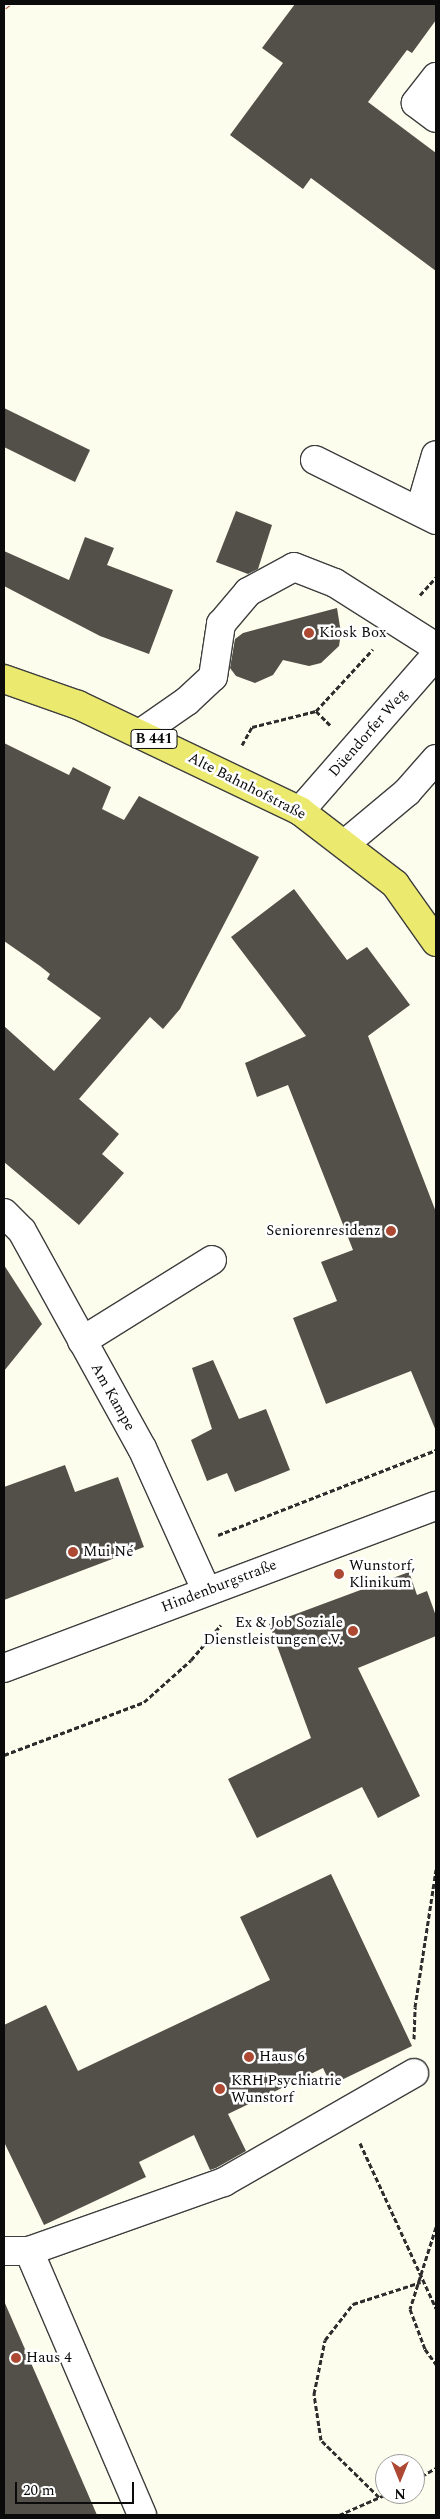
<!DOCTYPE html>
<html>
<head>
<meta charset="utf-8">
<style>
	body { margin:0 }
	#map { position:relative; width:440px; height:2519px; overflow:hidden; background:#fcfdec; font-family:Spectral,serif }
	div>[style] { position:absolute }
	.building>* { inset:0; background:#534f49 }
	.path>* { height:3px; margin-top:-1.5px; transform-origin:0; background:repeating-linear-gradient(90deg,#2d2d2d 0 5px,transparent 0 7.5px) }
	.roads { filter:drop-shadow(1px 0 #3e3e3e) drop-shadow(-1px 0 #3e3e3e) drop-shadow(0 1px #3e3e3e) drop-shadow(0 -1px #3e3e3e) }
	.minor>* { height:28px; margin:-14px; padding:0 14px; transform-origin:14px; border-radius:14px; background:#fff }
	.major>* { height:28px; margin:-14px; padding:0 14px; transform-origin:14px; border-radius:14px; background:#ebea6e }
	.rail>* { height:5.5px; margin-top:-2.75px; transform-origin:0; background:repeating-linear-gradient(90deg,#fff 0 11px,#ad4932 0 22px); box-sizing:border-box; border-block:1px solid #ad4932 }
	.dots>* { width:14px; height:14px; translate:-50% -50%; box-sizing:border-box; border:2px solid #fff; border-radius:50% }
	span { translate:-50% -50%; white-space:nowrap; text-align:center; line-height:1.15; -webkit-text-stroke:5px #fff; paint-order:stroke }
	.shield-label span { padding:1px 4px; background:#fff; border:1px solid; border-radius:4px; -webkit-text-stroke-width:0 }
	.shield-label { font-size:14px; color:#0b0b0b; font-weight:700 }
	.poi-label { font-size:15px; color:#0b0b0b }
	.left { translate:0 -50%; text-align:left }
	.right { translate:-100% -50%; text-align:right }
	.street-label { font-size:15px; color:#0b0b0b }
	.frame { position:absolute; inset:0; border:5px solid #0b0b0b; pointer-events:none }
	.north { position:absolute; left:375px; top:2454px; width:50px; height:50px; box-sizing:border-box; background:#fff; border:1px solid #9d9d9d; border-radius:50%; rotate:180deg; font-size:14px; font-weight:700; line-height:20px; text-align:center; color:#0b0b0b }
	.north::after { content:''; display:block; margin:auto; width:18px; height:22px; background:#ad4932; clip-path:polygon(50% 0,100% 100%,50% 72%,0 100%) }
	.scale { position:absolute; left:15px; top:2482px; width:119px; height:22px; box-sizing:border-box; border:2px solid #0b0b0b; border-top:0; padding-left:6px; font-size:15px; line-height:18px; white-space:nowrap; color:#0b0b0b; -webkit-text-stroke:4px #fff; paint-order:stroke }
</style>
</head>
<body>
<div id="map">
	<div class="building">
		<i style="clip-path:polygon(295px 4px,436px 4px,436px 20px,412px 53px,407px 50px,368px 102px,436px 153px,436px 271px,311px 178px,303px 189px,230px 135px,283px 63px,262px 48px)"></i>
		<i style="clip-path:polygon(4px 408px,90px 450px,75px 482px,4px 447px)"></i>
		<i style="clip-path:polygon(236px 511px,272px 525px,258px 569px,248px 574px,216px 562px)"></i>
		<i style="clip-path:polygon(85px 537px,114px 548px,107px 565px,173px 590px,149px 654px,100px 636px,4px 586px,4px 551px,69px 580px)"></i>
		<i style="clip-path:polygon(337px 608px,341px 633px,339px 646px,321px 663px,309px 666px,283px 660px,273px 675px,255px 683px,236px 676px,230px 668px,235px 639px,243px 633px)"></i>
		<i style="clip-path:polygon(4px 743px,69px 775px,73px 767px,111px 787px,102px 809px,124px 820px,139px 796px,259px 857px,180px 1009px,163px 1029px,150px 1017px,79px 1099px,119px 1134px,102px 1154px,124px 1173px,79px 1225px,4px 1162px,4px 1026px,54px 1071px,101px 1018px,47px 979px,50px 974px,40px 966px,4px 941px)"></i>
		<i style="clip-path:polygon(294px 889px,347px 960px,367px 947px,410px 1005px,368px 1036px,436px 1212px,436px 1431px,411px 1371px,326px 1404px,293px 1318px,337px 1301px,321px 1262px,353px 1250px,288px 1085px,257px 1097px,245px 1063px,306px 1036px,231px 937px)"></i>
		<i style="clip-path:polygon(4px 1265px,42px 1324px,4px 1371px)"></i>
		<i style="clip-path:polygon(213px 1360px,239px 1419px,266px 1409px,290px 1470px,235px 1492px,227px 1473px,207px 1481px,191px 1440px,212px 1429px,192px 1368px)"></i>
		<i style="clip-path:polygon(65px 1465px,75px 1492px,118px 1477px,144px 1547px,4px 1600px,4px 1487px)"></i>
		<i style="clip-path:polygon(409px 1572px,417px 1595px,427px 1591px,436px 1616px,436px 1636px,358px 1668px,420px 1796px,378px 1818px,362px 1787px,257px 1838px,228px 1779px,311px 1738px,269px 1624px)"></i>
		<i style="clip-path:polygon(331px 1874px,412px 2046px,331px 2085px,323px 2068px,228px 2114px,246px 2151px,216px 2168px,210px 2170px,194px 2135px,139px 2162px,146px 2177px,44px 2225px,4px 2142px,4px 2025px,46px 2005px,78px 2071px,270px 1980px,240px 1917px)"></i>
		<i style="clip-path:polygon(4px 2301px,55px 2418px,97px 2515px,4px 2515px)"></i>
	</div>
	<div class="path">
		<i style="left:420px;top:595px;width:24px;rotate:-48deg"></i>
		<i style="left:316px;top:711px;width:20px;rotate:45deg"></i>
		<i style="left:242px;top:745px;width:21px;rotate:-61deg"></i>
		<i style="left:252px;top:727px;width:66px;rotate:-14deg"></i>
		<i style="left:316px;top:711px;width:84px;rotate:-47.4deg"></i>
		<i style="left:218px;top:1535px;width:234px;rotate:-21.3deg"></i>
		<i style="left:4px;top:1755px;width:150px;rotate:-20.7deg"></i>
		<i style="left:144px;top:1702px;width:63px;rotate:-41.8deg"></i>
		<i style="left:191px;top:1660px;width:46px;rotate:-49.4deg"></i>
		<i style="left:414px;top:2039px;width:32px;rotate:-88deg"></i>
		<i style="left:415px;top:2007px;width:139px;rotate:-81.3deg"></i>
		<i style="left:360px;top:2143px;width:182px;rotate:65.3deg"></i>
		<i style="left:436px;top:2227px;width:86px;rotate:107.6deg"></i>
		<i style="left:410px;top:2309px;width:43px;rotate:69.4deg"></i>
		<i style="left:425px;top:2349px;width:19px;rotate:54deg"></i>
		<i style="left:415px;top:2480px;width:24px;rotate:-30deg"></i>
		<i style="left:379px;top:2497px;width:81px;rotate:-135.5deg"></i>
		<i style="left:321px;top:2440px;width:47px;rotate:-98.7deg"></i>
		<i style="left:314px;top:2394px;width:55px;rotate:-78.5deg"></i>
		<i style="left:325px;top:2340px;width:46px;rotate:-52.1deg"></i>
		<i style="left:353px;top:2304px;width:71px;rotate:-17.9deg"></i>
		<i style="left:339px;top:2515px;width:52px;rotate:-23.6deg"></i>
	</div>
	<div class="roads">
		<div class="minor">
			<i style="left:436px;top:77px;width:33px;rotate:128deg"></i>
			<i style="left:416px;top:103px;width:25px;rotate:37deg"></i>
			<i style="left:315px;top:460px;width:135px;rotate:26.4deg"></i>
			<i style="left:420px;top:510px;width:57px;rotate:-73.8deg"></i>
			<i style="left:141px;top:733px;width:56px;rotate:-34.8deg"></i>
			<i style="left:187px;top:701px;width:35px;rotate:-43deg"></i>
			<i style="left:213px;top:677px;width:54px;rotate:-81.4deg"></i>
			<i style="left:221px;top:624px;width:42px;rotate:-49.8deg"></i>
			<i style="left:248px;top:592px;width:52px;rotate:-28.5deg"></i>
			<i style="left:294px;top:567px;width:44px;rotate:21.3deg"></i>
			<i style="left:335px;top:583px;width:120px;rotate:32.4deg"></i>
			<i style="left:300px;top:811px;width:207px;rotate:-48.9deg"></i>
			<i style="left:346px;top:843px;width:80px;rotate:-39.9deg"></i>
			<i style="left:407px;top:792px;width:44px;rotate:-48.7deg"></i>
			<i style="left:4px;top:1213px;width:25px;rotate:45deg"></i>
			<i style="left:22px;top:1231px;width:248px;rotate:61.1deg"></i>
			<i style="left:142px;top:1448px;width:156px;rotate:65.7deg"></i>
			<i style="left:82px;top:1341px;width:153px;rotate:-31.9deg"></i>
			<i style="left:4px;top:1668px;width:461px;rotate:-20.6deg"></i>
			<i style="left:4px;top:2251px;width:25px"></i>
			<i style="left:29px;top:2251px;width:207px;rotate:-19.5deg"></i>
			<i style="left:224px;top:2182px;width:219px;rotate:-29.8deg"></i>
			<i style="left:29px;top:2251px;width:287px;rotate:66.8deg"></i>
		</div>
		<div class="major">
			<i style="left:4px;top:679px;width:78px;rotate:19.4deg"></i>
			<i style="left:78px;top:705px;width:246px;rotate:25.5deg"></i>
			<i style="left:300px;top:811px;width:120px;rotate:37.5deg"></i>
			<i style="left:395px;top:884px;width:71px;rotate:54.7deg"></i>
		</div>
	</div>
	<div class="rail">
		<i style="left:4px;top:7px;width:5px;rotate:-37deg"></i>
	</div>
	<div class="dots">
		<i style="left:309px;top:633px;background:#ad4932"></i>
		<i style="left:391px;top:1231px;background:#ad4932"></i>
		<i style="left:73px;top:1552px;background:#ad4932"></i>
		<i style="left:339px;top:1574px;background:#ad4932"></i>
		<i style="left:353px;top:1631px;background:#ad4932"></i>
		<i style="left:249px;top:2057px;background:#ad4932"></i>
		<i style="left:220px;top:2089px;background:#ad4932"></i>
		<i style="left:16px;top:2358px;background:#ad4932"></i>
	</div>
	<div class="shield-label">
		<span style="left:154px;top:739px">B 441</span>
	</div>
	<div class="poi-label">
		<span class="left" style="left:319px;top:633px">Kiosk Box</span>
		<span class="right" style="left:381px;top:1231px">Seniorenresidenz</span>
		<span class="left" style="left:83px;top:1552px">Mui Né</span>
		<span class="left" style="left:349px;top:1574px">Wunstorf,<br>Klinikum</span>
		<span class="right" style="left:343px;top:1631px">Ex &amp; Job Soziale<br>Dienstleistungen e.V.</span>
		<span class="left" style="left:259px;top:2057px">Haus 6</span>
		<span class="left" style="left:231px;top:2089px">KRH Psychiatrie<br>Wunstorf</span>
		<span class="left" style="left:26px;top:2358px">Haus 4</span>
	</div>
	<div class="street-label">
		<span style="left:368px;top:733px;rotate:-49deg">Düendorfer Weg</span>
		<span style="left:247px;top:786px;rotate:27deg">Alte Bahnhofstraße</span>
		<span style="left:113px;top:1397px;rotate:61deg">Am Kampe</span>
		<span style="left:219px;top:1586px;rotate:-21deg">Hindenburgstraße</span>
	</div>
	<div class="frame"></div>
	<div class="north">N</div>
	<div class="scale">20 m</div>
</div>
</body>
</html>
